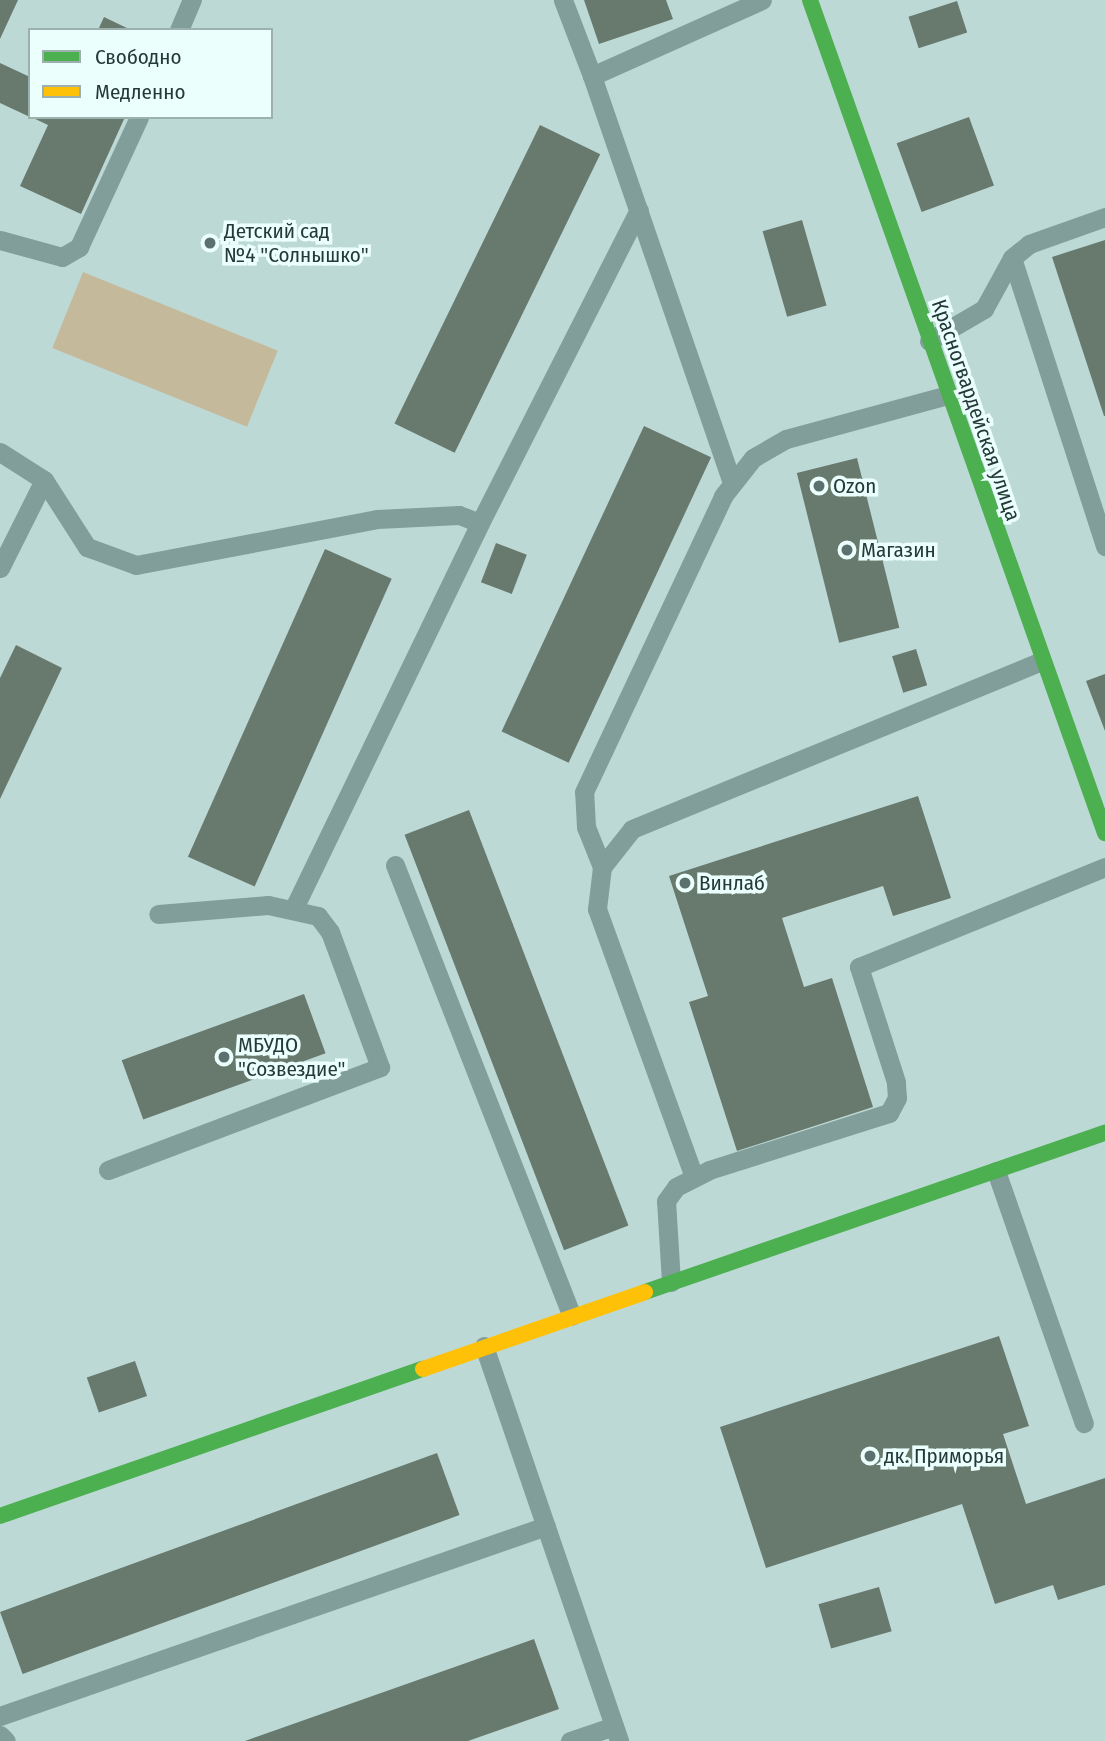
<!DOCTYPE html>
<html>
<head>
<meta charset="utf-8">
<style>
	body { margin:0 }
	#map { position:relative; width:1105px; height:1741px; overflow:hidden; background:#bdd9d6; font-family:"Fira Sans Condensed",sans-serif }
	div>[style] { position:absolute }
	.green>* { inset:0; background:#c5b99b; transform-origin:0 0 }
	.building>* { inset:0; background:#68796e; transform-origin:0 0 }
	.lane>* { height:19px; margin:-9.5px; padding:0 9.5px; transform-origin:9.5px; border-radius:9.5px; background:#829e9a }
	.fast>* { height:16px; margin:-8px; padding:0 8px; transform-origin:8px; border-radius:8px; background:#4caf50 }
	.slow>* { height:16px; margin:-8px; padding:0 8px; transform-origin:8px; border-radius:8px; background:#ffc107 }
	.dots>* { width:19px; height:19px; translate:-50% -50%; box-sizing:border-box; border:4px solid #ebfffd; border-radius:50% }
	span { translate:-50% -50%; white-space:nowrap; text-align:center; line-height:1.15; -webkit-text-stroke:7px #ebfffd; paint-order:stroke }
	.poi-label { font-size:21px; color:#253938 }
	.left { translate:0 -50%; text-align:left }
	.street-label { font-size:21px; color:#253938 }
	.legend { position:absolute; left:28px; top:28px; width:245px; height:91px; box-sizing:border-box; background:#ebfffd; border:2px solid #9cb0ae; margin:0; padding:9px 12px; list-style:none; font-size:21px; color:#253938 }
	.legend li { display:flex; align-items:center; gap:14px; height:35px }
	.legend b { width:35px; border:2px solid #9cb0ae }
</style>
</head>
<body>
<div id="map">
	<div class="green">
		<i style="left:83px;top:272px;width:210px;height:82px;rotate:22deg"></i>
	</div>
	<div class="building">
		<i style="clip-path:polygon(0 0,18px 0,0 39px)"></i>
		<i style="clip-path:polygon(584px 0,666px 0,673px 19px,599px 44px)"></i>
		<i style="left:957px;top:1px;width:33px;height:51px;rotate:72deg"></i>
		<i style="clip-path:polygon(104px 17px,131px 30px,98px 30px)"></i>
		<i style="clip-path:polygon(0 63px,30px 77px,30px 117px,0 103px)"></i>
		<i style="clip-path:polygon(31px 117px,125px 117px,81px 214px,20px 186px,48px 125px)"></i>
		<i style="left:969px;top:117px;width:73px;height:77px;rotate:70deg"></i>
		<i style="left:540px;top:125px;width:67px;height:332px;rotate:26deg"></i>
		<i style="left:802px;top:220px;width:89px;height:41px;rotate:74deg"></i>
		<i style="clip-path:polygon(1105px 240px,1105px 416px,1104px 416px,1052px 257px)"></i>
		<i style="left:644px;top:426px;width:74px;height:337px;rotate:25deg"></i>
		<i style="left:857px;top:458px;width:175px;height:62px;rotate:76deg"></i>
		<i style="left:496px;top:543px;width:33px;height:42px;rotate:21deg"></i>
		<i style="left:325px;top:549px;width:73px;height:337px;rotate:24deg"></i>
		<i style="clip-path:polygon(16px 645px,62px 668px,0 799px,0 678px)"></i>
		<i style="left:916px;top:649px;width:38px;height:25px;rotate:73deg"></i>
		<i style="clip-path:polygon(1105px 674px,1105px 731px,1086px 681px)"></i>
		<i style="clip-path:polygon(918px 796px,951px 898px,893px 916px,883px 886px,782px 918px,804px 987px,832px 978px,873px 1107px,737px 1151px,689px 1002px,708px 996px,669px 876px)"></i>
		<i style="left:469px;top:810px;width:445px;height:69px;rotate:69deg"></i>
		<i style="left:304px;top:994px;width:63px;height:194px;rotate:70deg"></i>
		<i style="clip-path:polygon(999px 1336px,1029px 1426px,1003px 1434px,1026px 1504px,1105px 1478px,1105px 1585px,1058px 1600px,1053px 1585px,995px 1604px,962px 1504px,766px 1568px,720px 1427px)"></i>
		<i style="left:135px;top:1361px;width:37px;height:51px;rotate:71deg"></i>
		<i style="left:437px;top:1453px;width:66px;height:465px;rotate:70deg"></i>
		<i style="left:879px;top:1587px;width:46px;height:63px;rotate:74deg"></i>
		<i style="clip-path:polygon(534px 1639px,559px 1709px,468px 1741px,245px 1741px)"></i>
	</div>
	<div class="lane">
		<i style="left:563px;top:0;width:81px;rotate:69.1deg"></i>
		<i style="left:592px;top:76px;width:186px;rotate:-24.1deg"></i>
		<i style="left:179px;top:30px;width:33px;rotate:-67deg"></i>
		<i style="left:592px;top:76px;width:430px;rotate:71deg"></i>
		<i style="left:0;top:240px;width:64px;rotate:15.3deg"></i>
		<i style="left:62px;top:257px;width:20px;rotate:-30deg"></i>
		<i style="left:79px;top:247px;width:143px;rotate:-65.2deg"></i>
		<i style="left:1012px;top:258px;width:303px;rotate:72.1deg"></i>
		<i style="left:929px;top:341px;width:64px;rotate:-30.2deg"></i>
		<i style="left:984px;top:309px;width:58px;rotate:-61.2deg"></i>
		<i style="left:1012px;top:258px;width:22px;rotate:-39deg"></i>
		<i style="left:1029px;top:244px;width:81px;rotate:-19.6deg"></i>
		<i style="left:0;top:452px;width:52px;rotate:32.5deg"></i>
		<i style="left:44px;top:480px;width:80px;rotate:57.3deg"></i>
		<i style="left:87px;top:547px;width:52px;rotate:20.2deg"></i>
		<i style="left:136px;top:565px;width:245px;rotate:-10.8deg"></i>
		<i style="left:377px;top:519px;width:82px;rotate:-2.8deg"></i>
		<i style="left:459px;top:515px;width:22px;rotate:21deg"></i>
		<i style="left:480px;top:523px;width:351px;rotate:-63.1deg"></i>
		<i style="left:0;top:568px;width:98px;rotate:-63.4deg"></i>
		<i style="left:395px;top:865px;width:484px;rotate:68.6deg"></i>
		<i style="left:602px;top:867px;width:43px;rotate:-111.8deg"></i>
		<i style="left:586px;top:827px;width:35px;rotate:-93deg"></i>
		<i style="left:584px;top:792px;width:327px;rotate:-64.8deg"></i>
		<i style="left:723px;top:496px;width:48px;rotate:-51.7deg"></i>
		<i style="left:753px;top:458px;width:38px;rotate:-30deg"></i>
		<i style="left:786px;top:439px;width:168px;rotate:-15.2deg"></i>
		<i style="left:294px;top:908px;width:428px;rotate:-64.2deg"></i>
		<i style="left:108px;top:1170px;width:291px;rotate:-20.7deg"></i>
		<i style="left:380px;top:1067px;width:144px;rotate:-110.3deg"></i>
		<i style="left:330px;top:932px;width:20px;rotate:-127deg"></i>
		<i style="left:318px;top:916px;width:51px;rotate:-167.6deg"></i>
		<i style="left:268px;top:905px;width:110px;rotate:175.3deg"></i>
		<i style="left:996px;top:1171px;width:267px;rotate:70.8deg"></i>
		<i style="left:694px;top:1177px;width:285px;rotate:-109.9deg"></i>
		<i style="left:597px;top:909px;width:42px;rotate:-83.2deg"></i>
		<i style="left:602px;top:867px;width:48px;rotate:-51.7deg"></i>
		<i style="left:632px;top:829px;width:442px;rotate:-22.3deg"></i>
		<i style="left:671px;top:1282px;width:81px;rotate:-93.5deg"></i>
		<i style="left:666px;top:1201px;width:17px;rotate:-54deg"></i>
		<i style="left:676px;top:1187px;width:37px;rotate:-27deg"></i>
		<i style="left:709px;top:1170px;width:189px;rotate:-17.6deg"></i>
		<i style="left:889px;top:1113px;width:17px;rotate:-62deg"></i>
		<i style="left:897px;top:1098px;width:16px;rotate:-94deg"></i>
		<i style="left:896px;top:1082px;width:121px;rotate:-107.8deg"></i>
		<i style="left:859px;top:967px;width:266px;rotate:-22.1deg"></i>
		<i style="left:484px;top:1346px;width:417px;rotate:71.1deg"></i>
		<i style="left:0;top:1716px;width:578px;rotate:-19.19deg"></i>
		<i style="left:0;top:1735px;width:8px;rotate:45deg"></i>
		<i style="left:570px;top:1741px;width:46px;rotate:-18.8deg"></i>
	</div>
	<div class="fast">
		<i style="left:810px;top:0;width:884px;rotate:70.5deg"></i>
		<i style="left:645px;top:1292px;width:487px;rotate:-19.1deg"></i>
		<i style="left:0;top:1516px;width:448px;rotate:-19.2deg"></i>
	</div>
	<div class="slow">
		<i style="left:423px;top:1369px;width:235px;rotate:-19.1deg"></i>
	</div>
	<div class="dots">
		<i style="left:210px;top:243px;background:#5a716f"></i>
		<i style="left:819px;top:486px;background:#5a716f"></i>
		<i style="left:847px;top:550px;background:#5a716f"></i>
		<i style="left:685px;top:883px;background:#5a716f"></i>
		<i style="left:224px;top:1057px;background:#5a716f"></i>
		<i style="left:870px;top:1456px;background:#5a716f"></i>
	</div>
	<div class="poi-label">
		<span class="left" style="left:224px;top:243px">Детский сад<br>№4 "Солнышко"</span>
		<span class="left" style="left:833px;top:486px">Ozon</span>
		<span class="left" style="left:861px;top:550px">Магазин</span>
		<span class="left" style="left:699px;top:883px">Винлаб</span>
		<span class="left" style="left:238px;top:1057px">МБУДО<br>"Созвездие"</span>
		<span class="left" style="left:884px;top:1456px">дк. Приморья</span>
	</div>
	<div class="street-label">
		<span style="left:976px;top:410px;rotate:71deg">Красногвардейская улица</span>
	</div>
	<ul class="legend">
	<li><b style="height:9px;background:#4caf50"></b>Свободно</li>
	<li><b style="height:9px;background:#ffc107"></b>Медленно</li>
	</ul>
</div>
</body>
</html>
